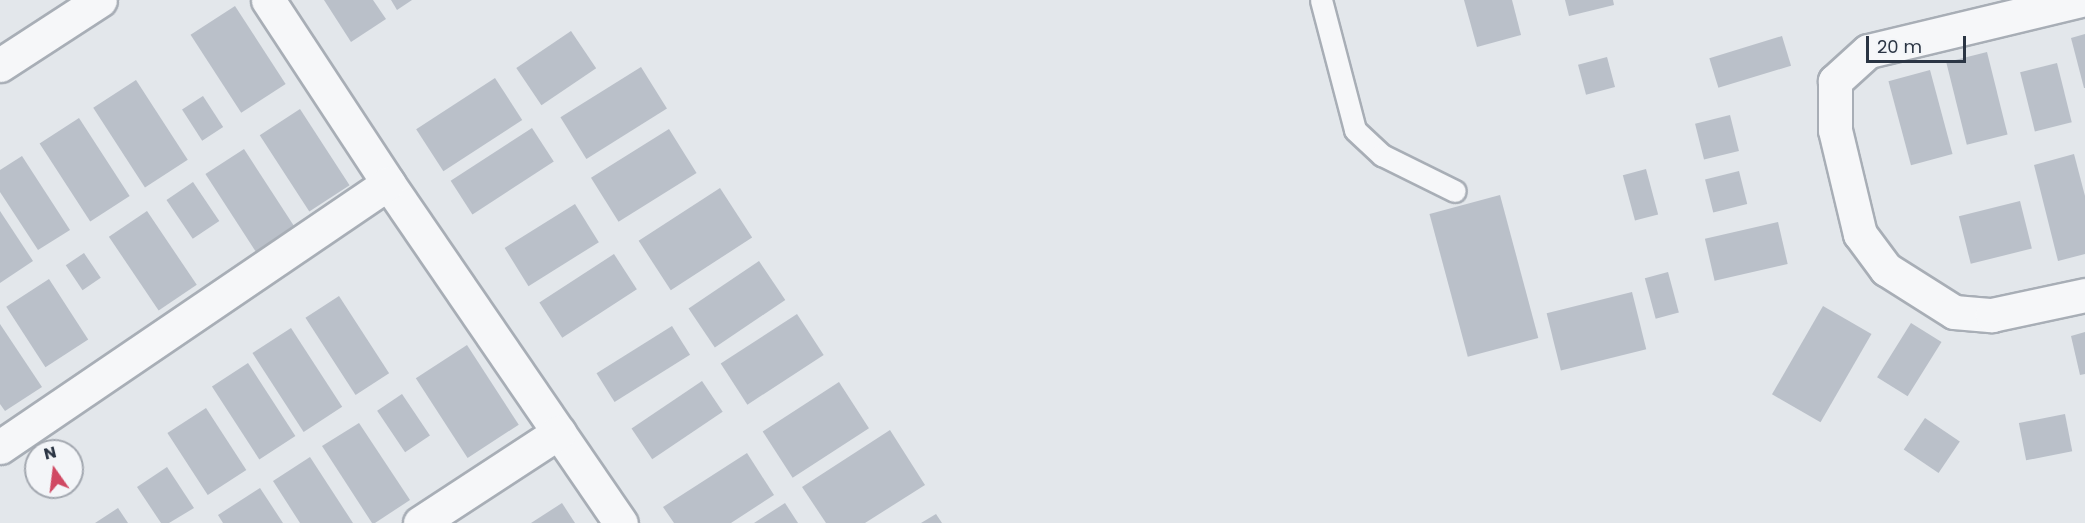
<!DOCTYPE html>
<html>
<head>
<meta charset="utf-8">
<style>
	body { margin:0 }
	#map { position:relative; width:2085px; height:523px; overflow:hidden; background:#e3e7eb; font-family:Poppins,sans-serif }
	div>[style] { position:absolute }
	.building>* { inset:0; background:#bac0c9; transform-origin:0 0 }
	.roads { filter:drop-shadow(2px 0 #a8aeb6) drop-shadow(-2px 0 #a8aeb6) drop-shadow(0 2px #a8aeb6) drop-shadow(0 -2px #a8aeb6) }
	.lane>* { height:21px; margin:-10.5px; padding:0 10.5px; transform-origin:10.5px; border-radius:10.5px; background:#f6f7f9 }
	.street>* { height:33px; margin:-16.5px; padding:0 16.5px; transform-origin:16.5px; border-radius:16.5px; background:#f6f7f9 }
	span { translate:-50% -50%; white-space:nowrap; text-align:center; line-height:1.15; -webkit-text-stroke:4.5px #f3f5f8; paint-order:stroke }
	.north { position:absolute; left:24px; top:439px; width:60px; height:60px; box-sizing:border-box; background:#f3f5f8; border:2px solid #a3a8b0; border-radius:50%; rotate:346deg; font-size:16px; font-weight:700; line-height:24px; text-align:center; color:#2b3544 }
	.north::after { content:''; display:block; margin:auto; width:21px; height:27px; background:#d04963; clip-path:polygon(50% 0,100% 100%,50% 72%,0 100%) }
	.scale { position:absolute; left:1866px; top:36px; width:100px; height:27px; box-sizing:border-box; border:3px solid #2b3544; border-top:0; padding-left:8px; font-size:18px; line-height:21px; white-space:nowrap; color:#2b3544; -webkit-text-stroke:4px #f3f5f8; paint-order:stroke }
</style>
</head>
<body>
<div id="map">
	<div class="building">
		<i style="clip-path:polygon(324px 0,373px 0,386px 19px,351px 42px)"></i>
		<i style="clip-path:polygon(391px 0,412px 0,397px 10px)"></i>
		<i style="clip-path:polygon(1464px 0,1512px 0,1521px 35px,1477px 47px)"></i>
		<i style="clip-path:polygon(1565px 0,1613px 0,1614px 5px,1569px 16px)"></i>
		<i style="left:235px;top:6px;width:93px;height:53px;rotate:57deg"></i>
		<i style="left:571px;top:31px;width:45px;height:66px;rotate:56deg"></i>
		<i style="clip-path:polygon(2085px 34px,2085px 88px,2084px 88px,2071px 38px)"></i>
		<i style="left:1782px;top:36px;width:31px;height:76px;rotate:73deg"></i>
		<i style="left:1987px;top:52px;width:85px;height:42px;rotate:76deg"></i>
		<i style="left:1607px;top:57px;width:31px;height:30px;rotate:75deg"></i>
		<i style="left:2057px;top:63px;width:61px;height:38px;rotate:76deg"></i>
		<i style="left:641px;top:67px;width:49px;height:95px;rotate:58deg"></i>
		<i style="left:1930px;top:70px;width:87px;height:43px;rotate:75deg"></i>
		<i style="left:495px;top:78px;width:50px;height:94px;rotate:57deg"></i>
		<i style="left:136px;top:80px;width:95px;height:51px;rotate:57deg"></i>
		<i style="left:203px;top:96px;width:37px;height:25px;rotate:57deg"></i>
		<i style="left:300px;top:109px;width:91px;height:48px;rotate:57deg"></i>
		<i style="left:1730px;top:115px;width:37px;height:36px;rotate:76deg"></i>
		<i style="left:79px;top:118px;width:93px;height:47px;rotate:57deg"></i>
		<i style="left:532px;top:128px;width:40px;height:97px;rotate:57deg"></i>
		<i style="left:669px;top:129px;width:52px;height:92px;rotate:58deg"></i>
		<i style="left:244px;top:149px;width:93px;height:46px;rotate:57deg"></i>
		<i style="clip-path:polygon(2074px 154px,2085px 196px,2085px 254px,2058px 261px,2034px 165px)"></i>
		<i style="clip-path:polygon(22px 156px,70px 230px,38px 250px,0 192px,0 170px)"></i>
		<i style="left:1646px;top:169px;width:47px;height:24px;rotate:75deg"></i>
		<i style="left:1739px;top:171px;width:34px;height:35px;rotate:76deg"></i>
		<i style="left:193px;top:182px;width:47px;height:32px;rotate:56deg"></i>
		<i style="left:720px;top:188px;width:59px;height:97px;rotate:57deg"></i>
		<i style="left:1500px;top:195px;width:148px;height:73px;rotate:75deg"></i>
		<i style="left:2020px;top:201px;width:49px;height:63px;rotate:76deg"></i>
		<i style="left:575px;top:204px;width:45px;height:83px;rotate:58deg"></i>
		<i style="clip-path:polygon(0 211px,33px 261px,0 283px)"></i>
		<i style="left:147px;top:211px;width:89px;height:46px;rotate:56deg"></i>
		<i style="left:1778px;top:222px;width:43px;height:75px;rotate:77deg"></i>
		<i style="left:84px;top:253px;width:30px;height:22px;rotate:56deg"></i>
		<i style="left:614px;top:254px;width:42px;height:89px;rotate:57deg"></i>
		<i style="left:759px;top:261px;width:47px;height:85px;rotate:56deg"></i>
		<i style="left:1668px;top:272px;width:42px;height:24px;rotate:75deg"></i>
		<i style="left:49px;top:279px;width:72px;height:51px;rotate:57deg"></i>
		<i style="left:1632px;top:292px;width:59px;height:88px;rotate:76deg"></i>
		<i style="left:339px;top:296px;width:92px;height:40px;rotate:57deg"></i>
		<i style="left:1823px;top:306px;width:56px;height:102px;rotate:30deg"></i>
		<i style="left:797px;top:314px;width:49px;height:91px;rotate:57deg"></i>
		<i style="left:1911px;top:323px;width:36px;height:64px;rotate:32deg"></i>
		<i style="clip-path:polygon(0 324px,42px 387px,5px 411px,0 404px)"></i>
		<i style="left:672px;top:326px;width:34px;height:89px;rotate:58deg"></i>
		<i style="left:291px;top:328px;width:94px;height:46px;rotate:57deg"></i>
		<i style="clip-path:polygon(2085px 332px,2085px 374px,2080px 375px,2071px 336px)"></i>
		<i style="left:467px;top:345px;width:95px;height:61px;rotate:57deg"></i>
		<i style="left:248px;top:363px;width:87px;height:43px;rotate:57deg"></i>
		<i style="left:702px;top:381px;width:37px;height:85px;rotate:56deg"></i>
		<i style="left:839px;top:382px;width:55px;height:91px;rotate:57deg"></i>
		<i style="left:402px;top:394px;width:50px;height:30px;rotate:56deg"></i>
		<i style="left:206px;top:408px;width:74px;height:46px;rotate:57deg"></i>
		<i style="left:2065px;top:414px;width:38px;height:47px;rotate:79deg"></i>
		<i style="left:1925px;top:418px;width:42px;height:38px;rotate:34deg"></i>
		<i style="clip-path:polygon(359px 423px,410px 500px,375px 523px,372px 523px,322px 446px)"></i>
		<i style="clip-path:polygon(890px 430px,925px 485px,865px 523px,826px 523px,802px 487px)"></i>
		<i style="clip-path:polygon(747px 453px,774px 495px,731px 523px,674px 523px,663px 507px)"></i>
		<i style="clip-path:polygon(310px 457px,353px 523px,300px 523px,273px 481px)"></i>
		<i style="clip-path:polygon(167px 467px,194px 508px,169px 523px,161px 523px,137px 487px)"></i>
		<i style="clip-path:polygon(260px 488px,283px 523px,223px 523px,218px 515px)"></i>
		<i style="clip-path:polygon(562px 503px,575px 523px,531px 523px)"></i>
		<i style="clip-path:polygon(785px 503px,798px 523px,754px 523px)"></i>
		<i style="clip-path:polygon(118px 508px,128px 523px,95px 523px)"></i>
		<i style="clip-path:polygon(936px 514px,942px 523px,921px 523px)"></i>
	</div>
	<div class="roads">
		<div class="lane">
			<i style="left:1321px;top:0;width:134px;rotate:75.3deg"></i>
			<i style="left:1355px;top:130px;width:37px;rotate:43deg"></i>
			<i style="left:1382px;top:155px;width:81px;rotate:26.3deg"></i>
		</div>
		<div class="street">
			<i style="left:268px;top:0;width:219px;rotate:56.7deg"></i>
			<i style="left:388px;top:183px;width:412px;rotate:55.6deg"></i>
			<i style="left:2081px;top:0;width:219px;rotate:166.5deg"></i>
			<i style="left:1868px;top:51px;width:45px;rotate:137.7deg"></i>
			<i style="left:1835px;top:81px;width:49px;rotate:90deg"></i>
			<i style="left:1835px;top:130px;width:107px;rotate:76.5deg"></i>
			<i style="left:1860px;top:234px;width:44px;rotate:53.4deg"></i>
			<i style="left:1886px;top:269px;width:80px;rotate:32.3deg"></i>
			<i style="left:1954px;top:312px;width:38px;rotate:5deg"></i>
			<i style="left:1992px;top:315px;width:95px;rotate:-12.1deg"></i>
			<i style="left:0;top:65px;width:119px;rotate:-33deg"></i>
			<i style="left:0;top:447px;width:469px;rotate:-34.2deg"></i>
			<i style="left:420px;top:523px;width:166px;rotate:-33.2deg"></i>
		</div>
	</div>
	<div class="north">N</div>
	<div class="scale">20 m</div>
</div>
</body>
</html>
